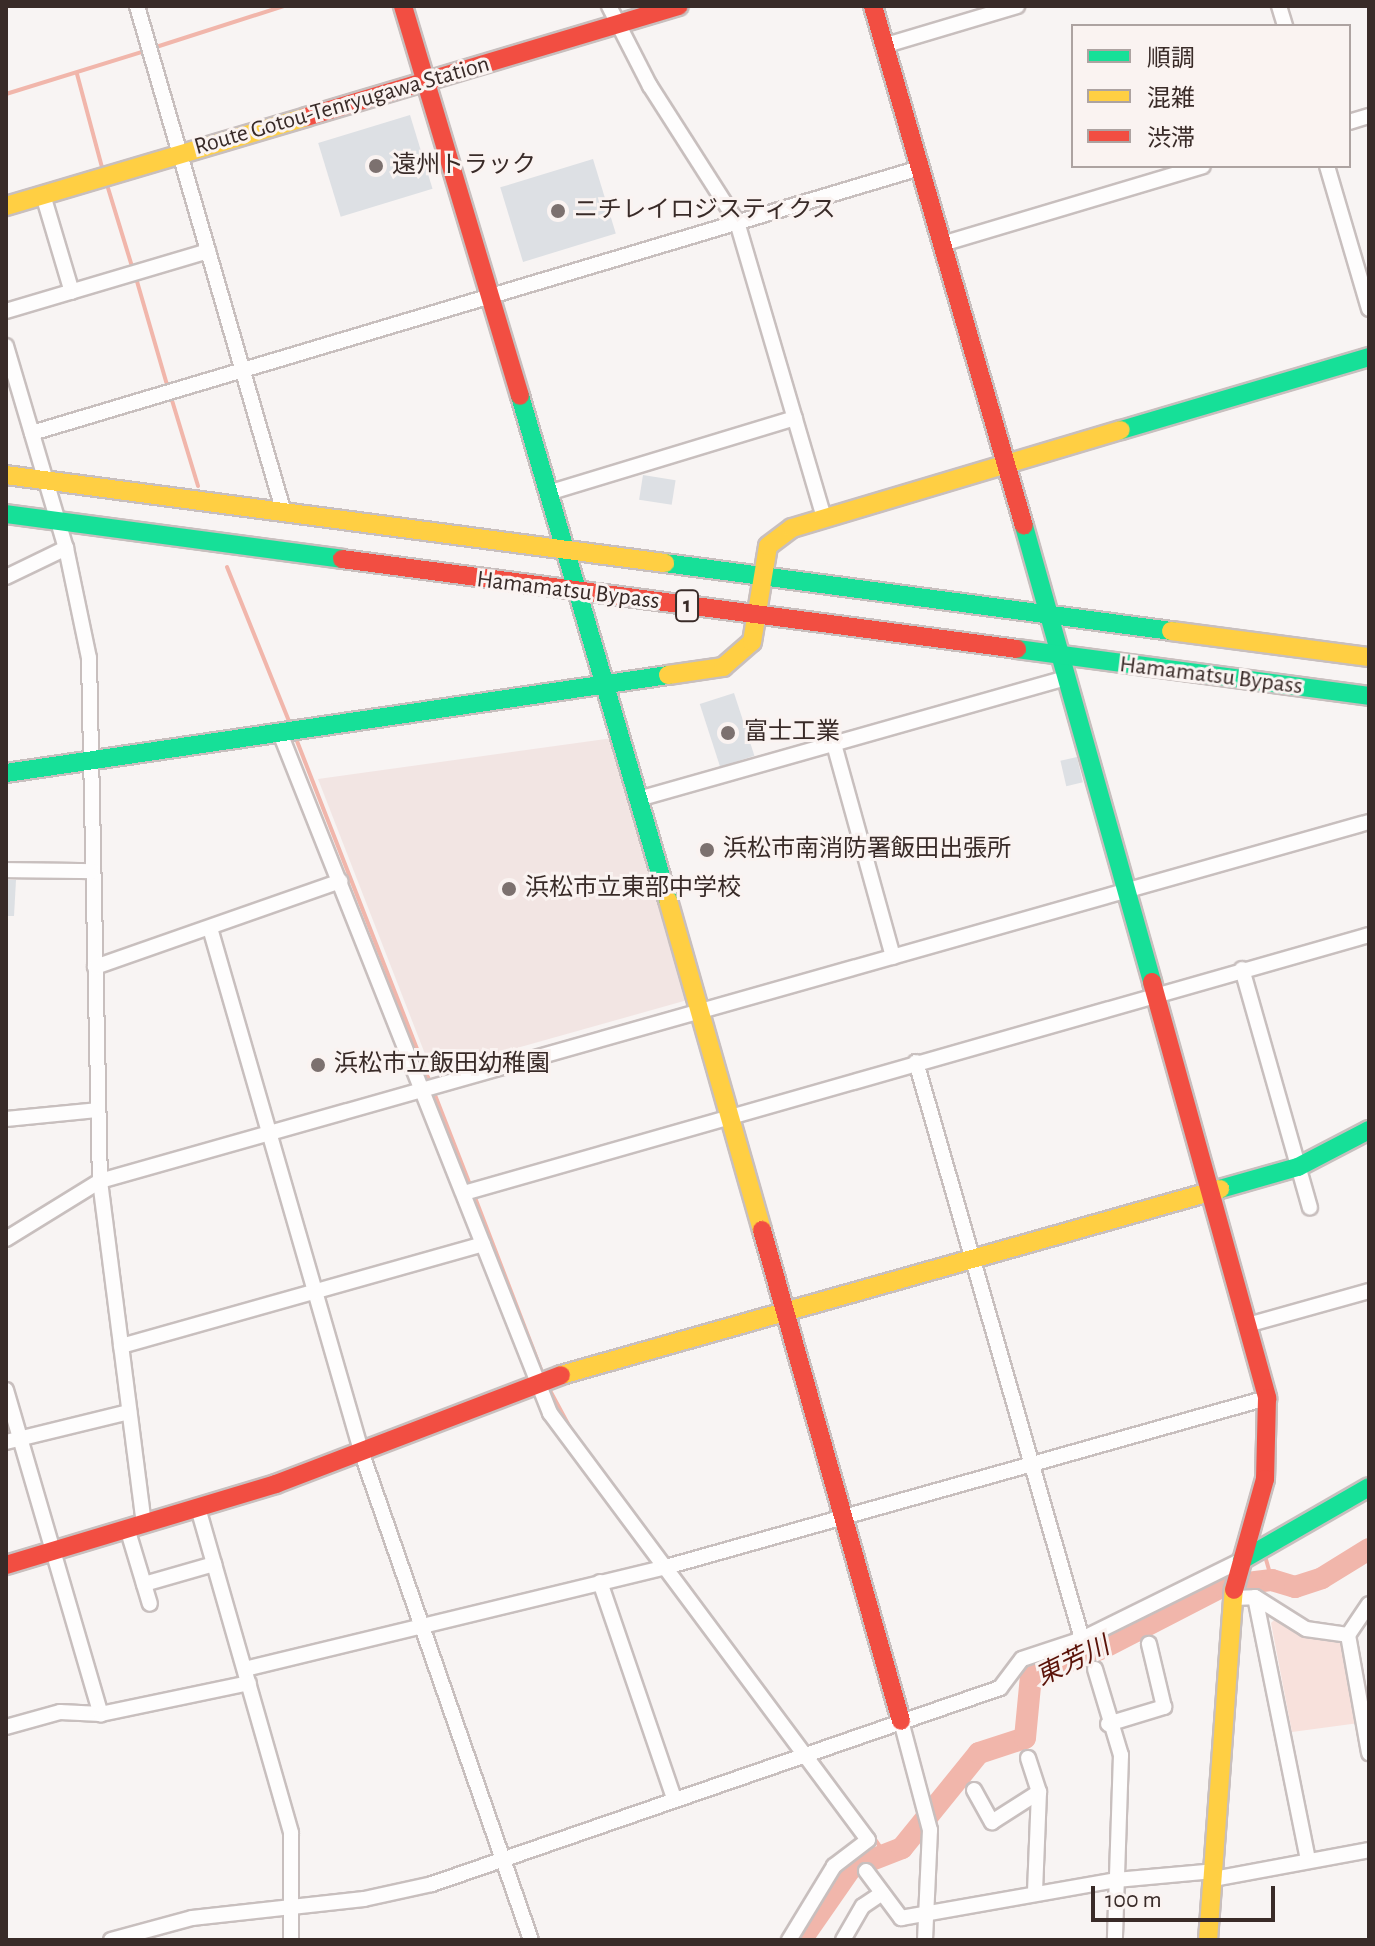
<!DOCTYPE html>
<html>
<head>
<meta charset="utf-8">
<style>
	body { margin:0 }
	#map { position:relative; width:1375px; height:1946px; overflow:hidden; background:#f8f4f3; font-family:"Alegreya Sans","Noto Sans JP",sans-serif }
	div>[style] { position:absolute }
	.built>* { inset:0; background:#f2e5e3 }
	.green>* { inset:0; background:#f8e1dc }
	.stream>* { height:4px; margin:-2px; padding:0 2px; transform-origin:2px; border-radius:2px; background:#f1b6ab }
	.river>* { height:22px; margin:-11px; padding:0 11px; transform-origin:11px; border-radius:11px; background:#f1b6ab }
	.building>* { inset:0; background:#dde0e4; transform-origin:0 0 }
	.roads { filter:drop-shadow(2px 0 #c8bfbe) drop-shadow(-2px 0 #c8bfbe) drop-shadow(0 2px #c8bfbe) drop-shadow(0 -2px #c8bfbe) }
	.street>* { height:14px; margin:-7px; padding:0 7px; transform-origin:7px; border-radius:7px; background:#fefdfd }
	.fast>* { height:18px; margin:-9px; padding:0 9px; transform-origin:9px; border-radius:9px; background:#16e098 }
	.slow>* { height:18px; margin:-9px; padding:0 9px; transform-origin:9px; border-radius:9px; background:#ffcf43 }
	.jam>* { height:18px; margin:-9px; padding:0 9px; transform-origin:9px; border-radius:9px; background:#f24e42 }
	.dots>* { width:22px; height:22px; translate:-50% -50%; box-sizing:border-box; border:4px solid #faf3f1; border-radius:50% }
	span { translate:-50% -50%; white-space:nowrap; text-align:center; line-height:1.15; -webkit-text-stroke:6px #faf3f1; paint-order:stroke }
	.shield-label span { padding:2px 6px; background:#faf3f1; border:2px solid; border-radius:6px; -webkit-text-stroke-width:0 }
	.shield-label { font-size:22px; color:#392b28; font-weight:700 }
	.street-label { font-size:24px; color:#392b28 }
	.poi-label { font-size:24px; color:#392b28 }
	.left { translate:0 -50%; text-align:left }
	.water-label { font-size:26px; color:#5b1309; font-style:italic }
	.frame { position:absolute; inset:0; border:8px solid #392b28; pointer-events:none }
	.legend { position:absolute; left:1071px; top:24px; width:280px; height:144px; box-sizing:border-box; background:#faf3f1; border:2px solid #ada3a1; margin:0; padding:10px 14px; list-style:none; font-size:24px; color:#392b28 }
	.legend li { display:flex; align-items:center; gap:16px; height:40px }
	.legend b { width:40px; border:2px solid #ada3a1 }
	.scale { position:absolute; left:1091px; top:1886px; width:184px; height:36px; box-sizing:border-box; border:4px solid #392b28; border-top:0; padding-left:10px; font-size:24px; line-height:28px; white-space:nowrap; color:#392b28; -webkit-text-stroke:6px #faf3f1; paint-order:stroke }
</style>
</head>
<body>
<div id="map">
	<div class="built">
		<i style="clip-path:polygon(613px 738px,691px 999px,432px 1072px,318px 779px)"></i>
	</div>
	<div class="green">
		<i style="clip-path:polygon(1277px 1617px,1303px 1633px,1345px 1641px,1359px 1723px,1292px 1732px,1271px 1623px)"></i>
	</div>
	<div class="stream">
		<i style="left:153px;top:48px;width:138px;rotate:-17.8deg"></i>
		<i style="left:77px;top:74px;width:96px;rotate:75deg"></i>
		<i style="left:6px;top:94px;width:145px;rotate:-17.2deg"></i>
		<i style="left:108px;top:188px;width:86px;rotate:73deg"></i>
		<i style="left:136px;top:278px;width:115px;rotate:73.8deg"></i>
		<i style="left:171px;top:397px;width:93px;rotate:73.1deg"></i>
		<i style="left:227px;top:567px;width:169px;rotate:68.1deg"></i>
		<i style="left:295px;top:736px;width:483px;rotate:68.7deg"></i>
		<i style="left:474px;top:1195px;width:195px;rotate:69deg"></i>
		<i style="left:547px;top:1385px;width:55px;rotate:61.6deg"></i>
		<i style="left:1265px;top:1556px;width:25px;rotate:74deg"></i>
		<i style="left:703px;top:1607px;width:179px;rotate:53.2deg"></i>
		<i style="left:816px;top:1757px;width:23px;rotate:56deg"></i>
		<i style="left:874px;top:1838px;width:21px;rotate:55deg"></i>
	</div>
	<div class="river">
		<i style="left:801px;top:1940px;width:88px;rotate:-55.2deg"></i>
		<i style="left:851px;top:1868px;width:55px;rotate:-21.4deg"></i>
		<i style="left:902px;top:1848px;width:122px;rotate:-51deg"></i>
		<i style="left:979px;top:1753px;width:48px;rotate:-18.1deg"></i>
		<i style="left:1025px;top:1738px;width:62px;rotate:-84.5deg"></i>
		<i style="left:1031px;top:1676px;width:79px;rotate:-21.4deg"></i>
		<i style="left:1105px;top:1647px;width:133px;rotate:-27.3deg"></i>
		<i style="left:1223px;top:1586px;width:49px;rotate:-7deg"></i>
		<i style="left:1272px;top:1580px;width:24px;rotate:17deg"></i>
		<i style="left:1295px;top:1587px;width:28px;rotate:-18deg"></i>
		<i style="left:1322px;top:1578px;width:55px;rotate:-31.7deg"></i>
	</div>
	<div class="building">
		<i style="left:410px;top:115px;width:77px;height:96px;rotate:73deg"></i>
		<i style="left:593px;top:159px;width:78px;height:97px;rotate:73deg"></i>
		<i style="left:643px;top:475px;width:33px;height:25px;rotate:9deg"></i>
		<i style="left:734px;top:693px;width:66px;height:36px;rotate:72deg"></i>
		<i style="left:1077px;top:757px;width:26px;height:17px;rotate:77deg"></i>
		<i style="clip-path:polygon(6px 880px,16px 880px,14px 916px,6px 916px)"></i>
	</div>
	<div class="roads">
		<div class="street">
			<i style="left:137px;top:6px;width:528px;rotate:73.83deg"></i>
			<i style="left:609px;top:6px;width:90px;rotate:62.9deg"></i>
			<i style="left:650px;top:86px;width:161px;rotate:57.4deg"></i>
			<i style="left:737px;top:222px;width:308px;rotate:73.6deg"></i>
			<i style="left:1279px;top:6px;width:21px;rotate:73deg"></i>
			<i style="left:883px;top:46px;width:140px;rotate:-16.6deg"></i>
			<i style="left:1349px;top:122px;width:21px;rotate:-17deg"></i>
			<i style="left:1327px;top:166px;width:149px;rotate:73.6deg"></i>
			<i style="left:43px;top:195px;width:101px;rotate:73.4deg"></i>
			<i style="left:942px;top:244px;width:272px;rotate:-16.6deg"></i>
			<i style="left:6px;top:311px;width:211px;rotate:-16.5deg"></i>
			<i style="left:6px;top:346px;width:211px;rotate:73.5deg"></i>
			<i style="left:66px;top:548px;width:112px;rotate:78.2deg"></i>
			<i style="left:89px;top:658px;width:523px;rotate:88.8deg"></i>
			<i style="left:100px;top:1181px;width:345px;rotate:82.7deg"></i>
			<i style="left:32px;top:433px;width:927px;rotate:-16.62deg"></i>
			<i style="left:548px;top:493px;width:258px;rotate:-16.9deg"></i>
			<i style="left:6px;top:577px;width:67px;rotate:-25.8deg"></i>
			<i style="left:280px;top:733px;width:732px;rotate:68.34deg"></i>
			<i style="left:550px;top:1413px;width:532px;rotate:53.32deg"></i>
			<i style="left:868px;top:1840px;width:43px;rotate:142.6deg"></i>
			<i style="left:834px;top:1866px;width:87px;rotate:121.3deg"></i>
			<i style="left:834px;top:744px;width:221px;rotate:74.5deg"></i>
			<i style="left:638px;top:799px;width:446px;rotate:-15.8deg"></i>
			<i style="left:6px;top:870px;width:87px;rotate:0.7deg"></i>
			<i style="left:210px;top:928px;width:548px;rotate:73.88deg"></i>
			<i style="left:362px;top:1454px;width:515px;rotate:70.83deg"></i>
			<i style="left:95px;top:967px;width:260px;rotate:-19.3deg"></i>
			<i style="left:1242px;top:969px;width:248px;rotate:74.1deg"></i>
			<i style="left:916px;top:1062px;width:600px;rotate:73.95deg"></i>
			<i style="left:6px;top:1119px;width:91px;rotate:-5.6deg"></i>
			<i style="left:464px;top:1193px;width:941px;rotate:-15.91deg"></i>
			<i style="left:6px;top:1239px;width:110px;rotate:-31.7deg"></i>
			<i style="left:100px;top:1181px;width:1319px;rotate:-15.8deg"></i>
			<i style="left:1251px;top:1324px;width:123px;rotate:-15.6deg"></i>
			<i style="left:121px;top:1346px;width:376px;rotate:-15.7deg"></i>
			<i style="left:6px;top:1390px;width:338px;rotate:73.7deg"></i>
			<i style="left:6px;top:1442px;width:127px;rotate:-13.7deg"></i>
			<i style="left:198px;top:1508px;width:338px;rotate:74deg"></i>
			<i style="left:291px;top:1833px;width:107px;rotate:90deg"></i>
			<i style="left:127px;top:1528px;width:79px;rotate:73.2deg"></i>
			<i style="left:600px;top:1582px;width:228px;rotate:71.1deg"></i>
			<i style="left:144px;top:1584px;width:73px;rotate:-15.9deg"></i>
			<i style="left:1255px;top:1597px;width:269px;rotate:78.6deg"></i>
			<i style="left:1232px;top:1598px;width:23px;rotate:-2deg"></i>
			<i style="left:1255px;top:1597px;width:60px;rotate:32.1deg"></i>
			<i style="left:1306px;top:1629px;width:42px;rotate:8.1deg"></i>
			<i style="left:1369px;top:1604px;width:37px;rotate:124deg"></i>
			<i style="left:1348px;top:1635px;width:120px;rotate:79.9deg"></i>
			<i style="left:245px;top:1669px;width:433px;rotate:-13.6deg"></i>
			<i style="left:666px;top:1567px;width:624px;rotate:-15.71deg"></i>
			<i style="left:1095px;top:1669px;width:90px;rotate:73.2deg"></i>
			<i style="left:1121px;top:1755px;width:185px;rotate:91.9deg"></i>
			<i style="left:901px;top:1721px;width:113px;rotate:75.1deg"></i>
			<i style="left:930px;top:1830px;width:110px;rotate:92.6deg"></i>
			<i style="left:1108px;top:1724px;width:59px;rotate:-16.9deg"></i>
			<i style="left:1164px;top:1707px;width:65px;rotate:-103.4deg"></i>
			<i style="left:6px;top:1727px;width:56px;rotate:-15.5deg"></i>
			<i style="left:60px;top:1712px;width:41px;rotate:2.8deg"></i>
			<i style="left:101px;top:1714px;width:151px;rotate:-11.8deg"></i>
			<i style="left:1028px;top:1758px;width:36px;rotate:72deg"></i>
			<i style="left:1039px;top:1792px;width:101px;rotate:92.3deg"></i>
			<i style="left:974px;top:1790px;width:37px;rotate:61deg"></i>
			<i style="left:992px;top:1822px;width:56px;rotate:-32.6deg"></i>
			<i style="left:866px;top:1871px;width:59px;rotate:53.3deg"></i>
			<i style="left:901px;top:1918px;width:218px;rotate:-10deg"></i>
			<i style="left:1116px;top:1880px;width:98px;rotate:-5.2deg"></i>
			<i style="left:1213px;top:1879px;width:159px;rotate:-10.5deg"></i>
			<i style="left:111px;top:1940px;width:84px;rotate:-15.2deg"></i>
			<i style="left:192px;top:1918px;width:173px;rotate:-6.3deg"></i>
			<i style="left:364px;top:1899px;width:70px;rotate:-12.4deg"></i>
			<i style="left:432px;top:1884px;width:601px;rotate:-19.04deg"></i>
			<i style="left:1000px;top:1688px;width:36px;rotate:-53deg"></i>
			<i style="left:1022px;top:1659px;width:63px;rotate:-18.4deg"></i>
			<i style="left:1082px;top:1639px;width:178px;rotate:-26.3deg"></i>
			<i style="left:843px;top:1940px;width:39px;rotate:-60deg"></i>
			<i style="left:863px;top:1906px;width:23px;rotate:-34deg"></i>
		</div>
		<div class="fast">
			<i style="left:520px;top:396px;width:525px;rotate:73.64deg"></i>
			<i style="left:1121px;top:430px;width:259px;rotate:-16.4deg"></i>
			<i style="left:6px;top:514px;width:339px;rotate:7.6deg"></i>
			<i style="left:1024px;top:526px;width:474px;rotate:74.3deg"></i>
			<i style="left:665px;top:563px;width:511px;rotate:7.65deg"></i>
			<i style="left:1017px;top:649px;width:355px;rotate:7.6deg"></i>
			<i style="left:6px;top:773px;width:669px;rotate:-8.42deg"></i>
			<i style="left:1220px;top:1189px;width:81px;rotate:-15.8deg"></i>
			<i style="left:1298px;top:1167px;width:80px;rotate:-27.5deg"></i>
			<i style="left:1242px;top:1560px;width:146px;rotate:-29.9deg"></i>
		</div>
		<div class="slow">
			<i style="left:6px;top:206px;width:313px;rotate:-16.5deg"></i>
			<i style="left:6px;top:475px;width:665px;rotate:7.61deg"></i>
			<i style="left:1171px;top:631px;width:200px;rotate:7.5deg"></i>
			<i style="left:668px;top:675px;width:56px;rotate:-8.3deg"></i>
			<i style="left:723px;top:667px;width:38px;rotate:-41deg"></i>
			<i style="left:752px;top:642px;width:97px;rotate:-80.5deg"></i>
			<i style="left:768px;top:546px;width:30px;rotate:-37deg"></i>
			<i style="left:792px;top:528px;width:343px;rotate:-16.6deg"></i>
			<i style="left:668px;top:900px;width:343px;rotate:74.1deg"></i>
			<i style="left:561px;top:1375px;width:685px;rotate:-15.76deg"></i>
			<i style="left:1208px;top:1940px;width:351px;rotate:-85.8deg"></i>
		</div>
		<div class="jam">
			<i style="left:403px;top:6px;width:407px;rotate:73.3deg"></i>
			<i style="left:873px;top:6px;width:541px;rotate:73.81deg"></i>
			<i style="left:306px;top:117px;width:389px;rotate:-16.6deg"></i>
			<i style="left:342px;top:559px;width:681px;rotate:7.59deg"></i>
			<i style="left:1152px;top:982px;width:432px;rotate:74.5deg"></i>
			<i style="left:1267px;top:1398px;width:81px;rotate:91.4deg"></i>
			<i style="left:1265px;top:1479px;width:115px;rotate:105.6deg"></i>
			<i style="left:762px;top:1230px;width:510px;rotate:74.19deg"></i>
			<i style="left:6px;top:1565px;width:282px;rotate:-16.7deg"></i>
			<i style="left:276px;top:1484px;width:305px;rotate:-20.9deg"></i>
		</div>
	</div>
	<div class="dots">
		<i style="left:376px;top:166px;background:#7c716f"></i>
		<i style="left:558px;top:211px;background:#7c716f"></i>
		<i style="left:728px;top:733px;background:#7c716f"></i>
		<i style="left:707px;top:850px;background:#7c716f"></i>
		<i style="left:509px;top:889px;background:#7c716f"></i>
		<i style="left:318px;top:1065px;background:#7c716f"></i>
	</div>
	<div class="shield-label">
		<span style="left:687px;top:606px">1</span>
	</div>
	<div class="street-label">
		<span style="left:342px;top:106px;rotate:-16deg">Route Gotou-Tenryugawa Station</span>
		<span style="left:568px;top:591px;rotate:7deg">Hamamatsu Bypass</span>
		<span style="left:1211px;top:676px;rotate:7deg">Hamamatsu Bypass</span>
	</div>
	<div class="poi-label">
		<span class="left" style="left:392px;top:166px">遠州トラック</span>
		<span class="left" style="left:574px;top:211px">ニチレイロジスティクス</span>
		<span class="left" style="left:744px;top:733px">富士工業</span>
		<span class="left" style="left:723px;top:850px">浜松市南消防署飯田出張所</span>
		<span class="left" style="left:525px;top:889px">浜松市立東部中学校</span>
		<span class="left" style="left:334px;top:1065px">浜松市立飯田幼稚園</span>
	</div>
	<div class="water-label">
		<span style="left:1073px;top:1662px;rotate:-26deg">東芳川</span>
	</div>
	<div class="frame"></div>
	<ul class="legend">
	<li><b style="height:10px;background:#16e098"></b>順調</li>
	<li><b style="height:10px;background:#ffcf43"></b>混雑</li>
	<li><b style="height:10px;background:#f24e42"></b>渋滞</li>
	</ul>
	<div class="scale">100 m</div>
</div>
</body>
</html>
